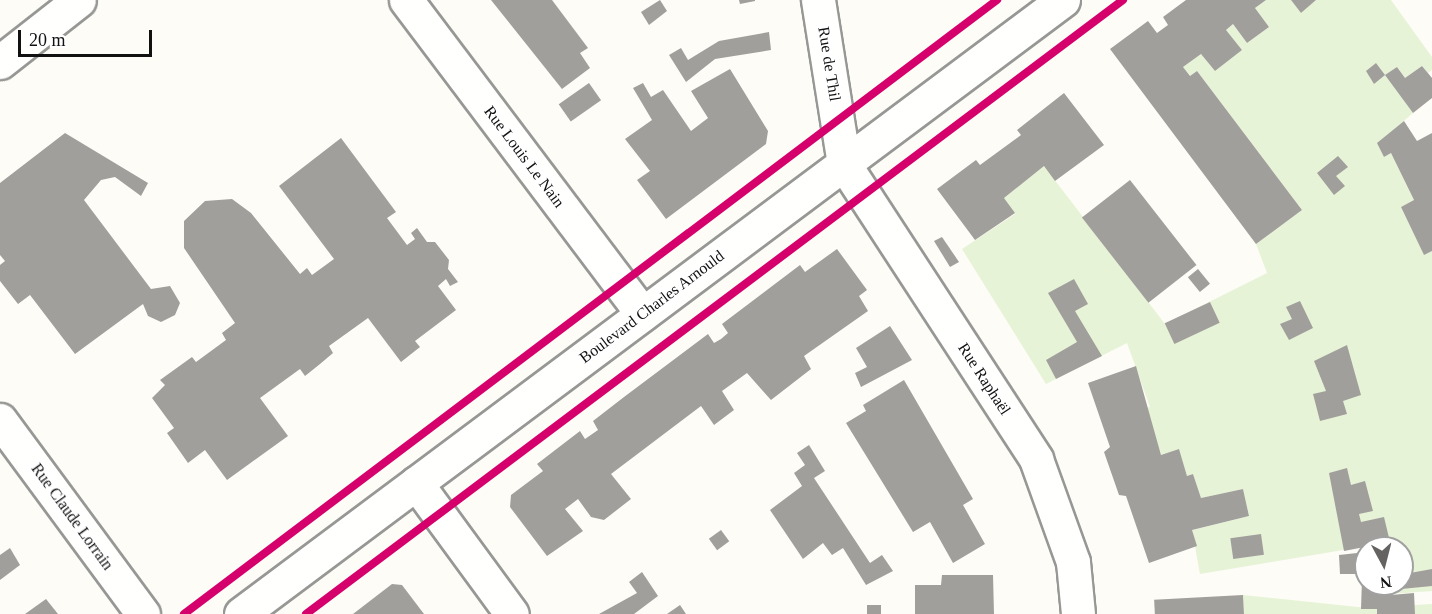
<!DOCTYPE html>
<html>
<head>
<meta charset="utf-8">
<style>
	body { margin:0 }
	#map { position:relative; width:1432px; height:614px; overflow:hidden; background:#fdfcf7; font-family:"Times New Roman",serif }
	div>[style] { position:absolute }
	.green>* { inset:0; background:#e7f3d7 }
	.building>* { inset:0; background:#a19f9c; transform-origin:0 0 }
	.roads { filter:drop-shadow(2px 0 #979795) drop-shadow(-2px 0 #979795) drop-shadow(0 2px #979795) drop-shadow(0 -2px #979795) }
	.street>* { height:33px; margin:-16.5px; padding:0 16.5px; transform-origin:16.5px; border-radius:16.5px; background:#fffffe }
	.cycleway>* { height:8px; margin:-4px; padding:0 4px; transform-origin:4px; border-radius:4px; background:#d6006c }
	span { translate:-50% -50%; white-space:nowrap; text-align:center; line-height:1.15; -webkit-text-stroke:6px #fff; paint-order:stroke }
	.street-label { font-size:16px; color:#111 }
	.north { position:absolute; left:1354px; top:536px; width:60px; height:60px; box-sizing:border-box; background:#fff; border:2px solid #a0a0a0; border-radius:50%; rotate:173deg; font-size:16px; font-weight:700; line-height:24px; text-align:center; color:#111 }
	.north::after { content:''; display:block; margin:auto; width:21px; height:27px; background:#646362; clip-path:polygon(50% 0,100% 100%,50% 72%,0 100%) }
	.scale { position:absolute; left:18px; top:30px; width:134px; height:27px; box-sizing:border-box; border:3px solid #111; border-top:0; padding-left:8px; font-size:18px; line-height:21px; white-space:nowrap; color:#111; -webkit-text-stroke:4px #fff; paint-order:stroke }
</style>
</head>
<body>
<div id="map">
	<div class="green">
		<i style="clip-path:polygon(1266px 0,1291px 0,1301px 13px,1316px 0,1391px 0,1432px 57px,1432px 70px,1428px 73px,1422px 66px,1405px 78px,1397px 67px,1386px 75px,1413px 113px,1378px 143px,1384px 157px,1391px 153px,1414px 200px,1401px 207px,1424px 254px,1432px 251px,1432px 591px,1377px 595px,1402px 584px,1402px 548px,1367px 546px,1200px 574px,1192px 530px,1249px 516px,1243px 489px,1201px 498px,1193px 474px,1187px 476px,1179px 450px,1161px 455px,1146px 408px,1150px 407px,1127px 343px,1046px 384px,962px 249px,1015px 214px,1004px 198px,1044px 166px,1165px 324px,1267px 273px,1256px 244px,1302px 210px,1197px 71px,1190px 76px,1183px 67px,1201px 54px,1215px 71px,1242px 50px,1226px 30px,1233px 24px,1247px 43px,1269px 27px,1255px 8px)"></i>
		<i style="clip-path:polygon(1243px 595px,1377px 609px,1377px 614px,1244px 614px)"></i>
		<i style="clip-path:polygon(1432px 604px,1432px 614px,1415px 614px,1414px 605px)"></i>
	</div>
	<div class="building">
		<i style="clip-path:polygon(491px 0,552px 0,588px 48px,580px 53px,590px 68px,562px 89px)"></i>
		<i style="clip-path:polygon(660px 0,667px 11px,649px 25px,641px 12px)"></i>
		<i style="clip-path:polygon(739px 0,755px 0,755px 1px,740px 4px)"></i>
		<i style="clip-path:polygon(1186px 0,1266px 0,1255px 8px,1269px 27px,1247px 43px,1233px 24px,1226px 30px,1242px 50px,1215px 71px,1201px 54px,1183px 67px,1190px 76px,1197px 71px,1302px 210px,1256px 244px,1110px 49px,1148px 21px,1157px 33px,1168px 25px,1163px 17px)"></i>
		<i style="clip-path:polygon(1291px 0,1316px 0,1301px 13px)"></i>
		<i style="clip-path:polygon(769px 32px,771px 50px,715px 59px,686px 82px,669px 55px,681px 48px,688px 60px,719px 41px)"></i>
		<i style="clip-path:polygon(1376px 63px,1385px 75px,1374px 84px,1366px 71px)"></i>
		<i style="clip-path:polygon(1422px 66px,1432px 78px,1432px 98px,1413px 113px,1385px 75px,1397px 67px,1405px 78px)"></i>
		<i style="clip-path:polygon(730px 69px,768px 131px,766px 144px,666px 219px,637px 180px,650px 171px,625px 139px,652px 120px,633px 88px,643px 83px,651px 97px,663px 90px,691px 131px,708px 118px,691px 91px)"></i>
		<i style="left:589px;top:83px;width:21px;height:37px;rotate:55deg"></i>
		<i style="clip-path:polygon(1064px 93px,1104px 145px,1055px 181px,1044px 166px,1004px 198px,1015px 213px,975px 240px,937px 189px,976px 160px,980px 165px,1021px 135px,1017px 130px)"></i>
		<i style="clip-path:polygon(1404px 121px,1417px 141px,1432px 133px,1432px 251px,1424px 255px,1401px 207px,1414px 200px,1391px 153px,1384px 157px,1377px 143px)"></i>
		<i style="clip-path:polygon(65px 133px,148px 183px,141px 196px,115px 177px,101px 180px,84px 200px,151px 289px,170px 286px,180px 303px,175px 315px,161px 322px,148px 316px,143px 304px,75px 354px,30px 295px,18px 304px,0 281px,0 265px,5px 261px,0 255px,0 183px)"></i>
		<i style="clip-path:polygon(341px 138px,396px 212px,387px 218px,407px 245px,415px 239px,411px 233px,417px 228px,427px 242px,435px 242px,449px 260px,448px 269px,458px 282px,450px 286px,446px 279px,438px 286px,456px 310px,415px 341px,420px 347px,401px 362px,368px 318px,329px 346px,333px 353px,320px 364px,305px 376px,300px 369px,260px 398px,288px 436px,227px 480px,205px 450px,188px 463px,167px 433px,174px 428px,152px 398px,165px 385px,160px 380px,192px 357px,196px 362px,226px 340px,222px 333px,235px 323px,184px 248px,184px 221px,205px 201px,232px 199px,251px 213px,300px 274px,307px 268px,312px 275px,334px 259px,279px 186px)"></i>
		<i style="clip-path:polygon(1338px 156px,1348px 167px,1336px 176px,1345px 186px,1334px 195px,1317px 173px)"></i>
		<i style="left:1130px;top:180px;width:108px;height:61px;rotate:52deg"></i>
		<i style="clip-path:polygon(942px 237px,959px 262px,950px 267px,934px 241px)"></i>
		<i style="clip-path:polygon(837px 249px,867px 290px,859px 296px,868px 311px,804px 356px,811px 369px,771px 400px,747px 373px,722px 391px,734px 410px,714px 425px,701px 406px,611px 474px,631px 499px,604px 520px,591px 517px,578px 499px,565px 509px,583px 531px,547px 556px,510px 507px,511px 495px,543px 471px,537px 464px,580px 431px,585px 439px,598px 430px,593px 421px,624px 397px,708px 334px,714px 343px,721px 339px,728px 333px,722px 324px,800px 265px,805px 272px)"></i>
		<i style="left:1198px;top:269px;width:19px;height:13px;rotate:51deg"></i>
		<i style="clip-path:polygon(1074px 279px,1088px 304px,1075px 311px,1102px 356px,1056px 379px,1046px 360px,1077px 342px,1048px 293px)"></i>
		<i style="clip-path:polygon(1300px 301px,1313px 328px,1289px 340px,1280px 324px,1292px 319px,1286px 307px)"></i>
		<i style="left:1210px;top:302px;width:23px;height:50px;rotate:65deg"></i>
		<i style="clip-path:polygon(890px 326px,912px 360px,861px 387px,855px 373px,867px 367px,856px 348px)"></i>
		<i style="clip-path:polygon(1347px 345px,1361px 395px,1343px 401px,1347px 414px,1320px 421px,1313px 394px,1326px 391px,1314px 361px)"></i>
		<i style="clip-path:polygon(1136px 366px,1161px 455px,1179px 449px,1187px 476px,1193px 474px,1201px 498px,1243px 489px,1249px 516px,1192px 530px,1197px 546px,1149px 563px,1126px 496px,1119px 495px,1104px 452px,1110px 447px,1088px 383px)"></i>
		<i style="clip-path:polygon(904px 380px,973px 499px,963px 505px,985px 544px,953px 563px,930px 522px,913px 532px,846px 423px,866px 411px,863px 405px)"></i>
		<i style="clip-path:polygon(809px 445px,825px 471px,814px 478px,870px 563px,882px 555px,893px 571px,866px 585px,843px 548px,832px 555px,823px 543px,803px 559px,770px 510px,802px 486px,794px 473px,805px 465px,797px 453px)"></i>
		<i style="clip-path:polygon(1347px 468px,1351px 485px,1365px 481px,1373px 511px,1359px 514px,1361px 522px,1384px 517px,1390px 542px,1344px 551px,1329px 473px)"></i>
		<i style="left:721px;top:530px;width:14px;height:15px;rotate:54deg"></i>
		<i style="left:1261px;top:534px;width:21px;height:31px;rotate:82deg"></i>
		<i style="clip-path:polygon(10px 548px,20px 565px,0 580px,0 555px)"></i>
		<i style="clip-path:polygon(1366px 552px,1366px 574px,1340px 574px,1339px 555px)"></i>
		<i style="clip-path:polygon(1432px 569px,1432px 586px,1391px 590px,1391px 595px,1414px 593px,1415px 614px,1377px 614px,1377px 609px,1361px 609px,1362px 579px,1366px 579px,1366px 584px,1402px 584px,1402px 579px,1410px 579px,1410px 573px)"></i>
		<i style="clip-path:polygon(642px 572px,658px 596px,634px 614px,599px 614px,637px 593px,629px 582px)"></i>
		<i style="clip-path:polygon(942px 575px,993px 575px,994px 614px,915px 614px,915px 585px,941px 585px)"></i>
		<i style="clip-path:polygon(392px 584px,402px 585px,424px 614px,353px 614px)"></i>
		<i style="left:1243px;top:595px;width:19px;height:89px;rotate:87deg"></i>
		<i style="clip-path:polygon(46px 599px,58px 614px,25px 614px)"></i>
		<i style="clip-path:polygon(680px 605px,686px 614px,667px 614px)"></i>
		<i style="left:867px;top:605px;width:14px;height:9px"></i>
	</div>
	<div class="roads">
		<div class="street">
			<i style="left:406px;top:0;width:393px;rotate:53deg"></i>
			<i style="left:818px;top:0;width:166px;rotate:81deg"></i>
			<i style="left:844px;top:164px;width:352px;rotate:56.9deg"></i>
			<i style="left:1036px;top:459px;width:109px;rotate:70.2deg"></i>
			<i style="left:1073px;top:562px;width:52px;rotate:84.5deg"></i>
			<i style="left:0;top:62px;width:100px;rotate:-38.1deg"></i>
			<i style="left:0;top:420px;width:241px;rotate:53.6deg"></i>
			<i style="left:416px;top:483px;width:162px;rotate:53.8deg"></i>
			<i style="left:241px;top:614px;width:1026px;rotate:-36.76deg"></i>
		</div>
	</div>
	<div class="cycleway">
		<i style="left:184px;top:614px;width:1019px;rotate:-37.06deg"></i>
		<i style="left:306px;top:614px;width:1022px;rotate:-36.93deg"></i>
	</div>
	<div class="street-label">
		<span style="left:829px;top:64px;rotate:81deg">Rue de Thil</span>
		<span style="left:524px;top:157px;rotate:53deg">Rue Louis Le Nain</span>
		<span style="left:652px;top:307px;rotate:-37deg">Boulevard Charles Arnould</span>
		<span style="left:984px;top:379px;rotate:57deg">Rue Raphaël</span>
		<span style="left:72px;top:517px;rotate:54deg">Rue Claude Lorrain</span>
	</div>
	<div class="north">N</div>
	<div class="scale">20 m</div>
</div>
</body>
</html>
